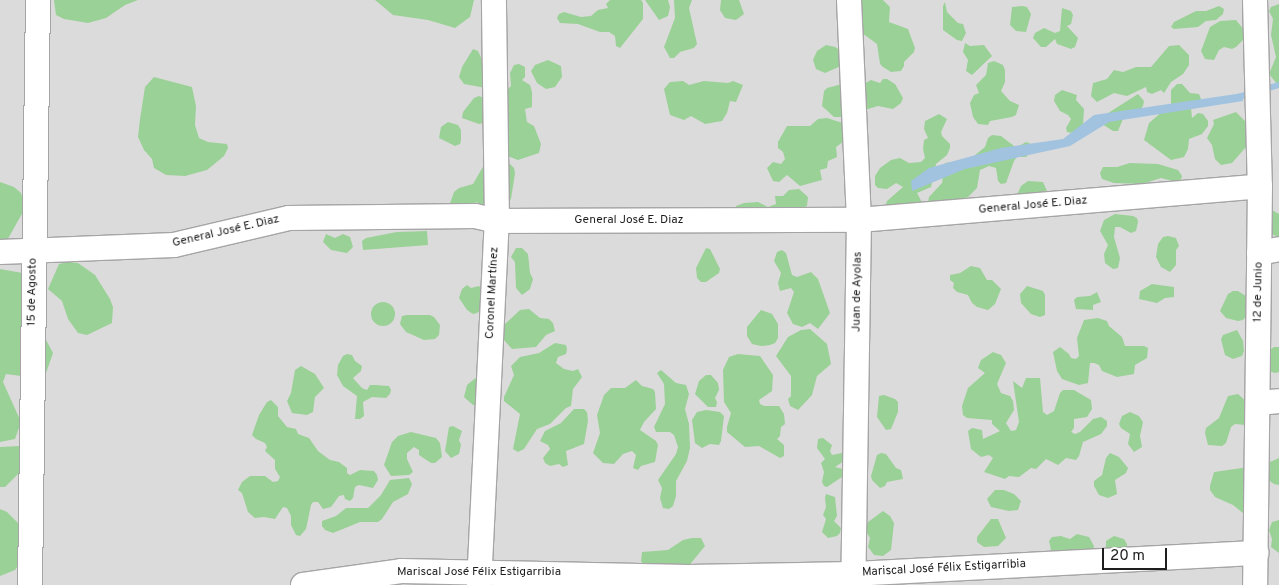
<!DOCTYPE html>
<html>
<head>
<meta charset="utf-8">
<style>
	body { margin:0 }
	#map { position:relative; width:1279px; height:585px; overflow:hidden; background:#f0eee3; font-family:Overpass,sans-serif }
	div>[style] { position:absolute }
	.residential>* { inset:0; background:#dcdbdb; transform-origin:0 0 }
	.forest>* { inset:0; background:#9ad196 }
	.round { border-radius:50% }
	.water>* { inset:0; background:#a1c3e0 }
	.stream>* { height:6px; margin:-3px; padding:0 3px; transform-origin:3px; border-radius:3px; background:#a1c3e0 }
	.roads { filter:drop-shadow(1px 0 #a5a5a5) drop-shadow(-1px 0 #a5a5a5) drop-shadow(0 1px #a5a5a5) drop-shadow(0 -1px #a5a5a5) }
	.minor>* { height:24px; margin:-12px; padding:0 12px; transform-origin:12px; border-radius:12px; background:#fff }
	span { translate:-50% -50%; white-space:nowrap; text-align:center; line-height:1.15; -webkit-text-stroke:4px #fff; paint-order:stroke }
	.street-label { font-size:12px; color:#1e1e1e }
	.scale { position:absolute; left:1102px; top:548px; width:65px; height:22px; box-sizing:border-box; border:2px solid #1e1e1e; border-top:0; padding-left:6px; font-size:15px; line-height:18px; white-space:nowrap; color:#1e1e1e; -webkit-text-stroke:4px #fff; paint-order:stroke }
</style>
</head>
<body>
<div id="map">
	<div class="residential">
		<i style="left:0;top:0;width:1279px;height:585px"></i>
	</div>
	<div class="forest">
		<i style="clip-path:polygon(54px 0,138px 0,125px 5px,106px 18px,88px 23px,64px 19px,56px 15px)"></i>
		<i style="clip-path:polygon(375px 0,474px 0,470px 17px,455px 28px,428px 20px,393px 15px)"></i>
		<i style="clip-path:polygon(610px 0,641px 0,643px 3px,643px 19px,620px 48px,616px 46px,615px 36px,609px 32px,600px 32px,578px 24px,560px 23px,557px 18px,559px 14px,564px 12px,581px 17px,591px 16px,598px 10px,608px 8px,606px 4px)"></i>
		<i style="clip-path:polygon(645px 0,668px 0,670px 7px,668px 16px,659px 20px)"></i>
		<i style="clip-path:polygon(674px 0,692px 0,689px 8px,697px 44px,694px 48px,680px 52px,674px 58px,670px 58px,664px 47px,675px 18px)"></i>
		<i style="clip-path:polygon(721px 0,739px 0,744px 14px,736px 20px,725px 18px,720px 10px)"></i>
		<i style="clip-path:polygon(859px 0,883px 0,890px 7px,889px 22px,908px 29px,915px 48px,914px 52px,904px 62px,904px 66px,901px 71px,891px 72px,883px 67px,880px 64px,877px 44px,858px 30px)"></i>
		<i style="clip-path:polygon(945px 2px,947px 12px,958px 23px,963px 24px,966px 33px,962px 41px,957px 40px,943px 30px,943px 6px)"></i>
		<i style="clip-path:polygon(1279px 4px,1279px 84px,1277px 84px,1269px 74px,1276px 57px,1271px 35px,1273px 19px,1269px 11px,1271px 7px)"></i>
		<i style="clip-path:polygon(1022px 6px,1027px 7px,1031px 14px,1026px 32px,1016px 31px,1010px 25px,1012px 7px)"></i>
		<i style="clip-path:polygon(1219px 6px,1224px 9px,1223px 14px,1216px 20px,1206px 21px,1198px 27px,1174px 29px,1171px 27px,1174px 22px,1196px 11px,1206px 11px)"></i>
		<i style="clip-path:polygon(1062px 8px,1071px 11px,1073px 15px,1071px 24px,1067px 26px,1078px 38px,1075px 47px,1071px 49px,1063px 46px,1057px 44px,1055px 39px,1046px 47px,1041px 47px,1033px 38px,1035px 33px,1044px 28px,1055px 33px,1060px 31px)"></i>
		<i style="clip-path:polygon(1236px 20px,1245px 31px,1243px 40px,1236px 47px,1232px 49px,1224px 47px,1219px 50px,1214px 60px,1205px 59px,1201px 51px,1210px 27px,1220px 21px)"></i>
		<i style="clip-path:polygon(965px 43px,970px 46px,984px 45px,992px 56px,972px 75px,966px 71px,968px 60px,963px 52px)"></i>
		<i style="clip-path:polygon(826px 45px,835px 47px,843px 52px,841px 66px,825px 73px,816px 69px,813px 60px,817px 51px)"></i>
		<i style="clip-path:polygon(1179px 45px,1189px 55px,1189px 65px,1183px 74px,1171px 82px,1164px 93px,1161px 90px,1152px 94px,1147px 92px,1146px 87px,1127px 96px,1114px 93px,1097px 102px,1091px 96px,1093px 83px,1107px 79px,1114px 70px,1123px 72px,1136px 67px,1151px 67px,1169px 46px)"></i>
		<i style="clip-path:polygon(473px 49px,478px 51px,485px 66px,486px 88px,464px 84px,459px 77px,462px 67px)"></i>
		<i style="clip-path:polygon(548px 60px,561px 66px,562px 77px,555px 87px,546px 89px,537px 83px,531px 71px,535px 65px)"></i>
		<i style="clip-path:polygon(994px 61px,1003px 65px,1005px 70px,1005px 82px,1001px 91px,1010px 101px,1019px 105px,1016px 115px,1012px 117px,990px 121px,988px 125px,978px 124px,973px 117px,970px 103px,974px 95px,979px 93px,976px 85px,986px 75px,988px 63px)"></i>
		<i style="clip-path:polygon(519px 64px,525px 67px,525px 77px,522px 80px,530px 85px,532px 92px,532px 107px,525px 109px,527px 122px,534px 126px,541px 144px,539px 153px,518px 160px,499px 153px,502px 96px,511px 86px,510px 73px,514px 65px)"></i>
		<i style="clip-path:polygon(154px 77px,192px 87px,196px 106px,195px 125px,199px 138px,208px 142px,227px 144px,228px 148px,224px 156px,207px 170px,185px 176px,166px 175px,154px 168px,152px 159px,144px 150px,138px 137px,140px 119px,145px 87px)"></i>
		<i style="clip-path:polygon(883px 79px,887px 79px,895px 84px,903px 98px,901px 103px,893px 109px,878px 106px,865px 110px,864px 84px,871px 80px,880px 83px)"></i>
		<i style="clip-path:polygon(683px 81px,689px 85px,704px 81px,728px 83px,733px 81px,743px 85px,736px 102px,730px 101px,727px 113px,722px 121px,705px 124px,691px 116px,684px 120px,670px 115px,664px 89px,670px 82px)"></i>
		<i style="clip-path:polygon(846px 83px,845px 117px,834px 117px,822px 106px,824px 91px,827px 88px)"></i>
		<i style="clip-path:polygon(1177px 84px,1182px 84px,1190px 93px,1199px 94px,1201px 99px,1191px 108px,1192px 118px,1198px 113px,1203px 114px,1208px 121px,1208px 126px,1202px 134px,1189px 139px,1188px 149px,1184px 157px,1171px 160px,1144px 140px,1149px 123px,1171px 104px,1171px 90px)"></i>
		<i style="clip-path:polygon(1062px 90px,1077px 95px,1076px 100px,1084px 109px,1083px 125px,1072px 133px,1067px 132px,1066px 128px,1071px 119px,1068px 115px,1060px 111px,1054px 101px,1055px 95px)"></i>
		<i style="clip-path:polygon(1138px 94px,1144px 101px,1143px 106px,1140px 110px,1123px 119px,1118px 131px,1113px 131px,1102px 124px,1105px 115px)"></i>
		<i style="clip-path:polygon(479px 96px,487px 99px,484px 123px,479px 124px,462px 118px,463px 112px,474px 98px)"></i>
		<i style="clip-path:polygon(1236px 112px,1247px 123px,1246px 147px,1232px 163px,1221px 165px,1215px 159px,1212px 145px,1207px 138px,1214px 124px,1213px 120px)"></i>
		<i style="clip-path:polygon(939px 114px,947px 119px,941px 132px,942px 136px,950px 144px,950px 148px,947px 155px,936px 164px,931px 187px,917px 193px,925px 208px,884px 211px,887px 201px,903px 187px,896px 183px,887px 189px,878px 188px,875px 185px,875px 176px,880px 168px,891px 160px,900px 158px,909px 163px,921px 162px,925px 158px,923px 149px,924px 140px,928px 138px,924px 129px,925px 121px)"></i>
		<i style="clip-path:polygon(827px 118px,846px 124px,847px 134px,843px 142px,836px 147px,837px 157px,828px 161px,827px 168px,820px 170px,822px 180px,800px 186px,787px 175px,779px 182px,773px 181px,767px 168px,773px 162px,781px 164px,785px 159px,783px 152px,778px 148px,778px 142px,787px 126px,810px 126px,818px 119px)"></i>
		<i style="clip-path:polygon(448px 122px,458px 125px,461px 130px,461px 140px,460px 144px,455px 146px,439px 138px,441px 127px)"></i>
		<i style="clip-path:polygon(992px 135px,1001px 136px,1014px 146px,1019px 146px,1026px 142px,1031px 144px,1029px 154px,1026px 157px,1017px 157px,1014px 161px,1006px 183px,1001px 184px,998px 181px,996px 168px,989px 166px,980px 170px,977px 188px,968px 197px,958px 200px,958px 205px,932px 204px,928px 202px,929px 197px,942px 183px,945px 163px,970px 159px,985px 147px,988px 138px)"></i>
		<i style="clip-path:polygon(505px 159px,514px 168px,515px 173px,511px 199px,504px 206px,490px 208px,476px 202px,475px 206px,449px 206px,454px 192px,459px 188px,473px 184px,484px 165px)"></i>
		<i style="clip-path:polygon(1130px 163px,1158px 164px,1178px 170px,1182px 176px,1180px 183px,1161px 178px,1142px 184px,1114px 183px,1102px 179px,1100px 173px,1103px 167px,1117px 167px)"></i>
		<i style="clip-path:polygon(1028px 181px,1043px 182px,1047px 191px,1040px 198px,1017px 195px,1021px 186px)"></i>
		<i style="clip-path:polygon(0 182px,14px 187px,21px 193px,24px 203px,23px 212px,5px 244px,0 249px)"></i>
		<i style="clip-path:polygon(799px 189px,808px 197px,807px 206px,803px 208px,734px 211px,736px 206px,744px 203px,758px 202px,768px 207px,776px 204px,775px 196px,783px 196px,789px 190px)"></i>
		<i style="clip-path:polygon(1268px 208px,1279px 214px,1279px 237px,1269px 233px)"></i>
		<i style="clip-path:polygon(1115px 214px,1133px 216px,1137px 218px,1138px 222px,1136px 231px,1131px 233px,1120px 227px,1115px 227px,1114px 237px,1120px 258px,1118px 268px,1113px 269px,1105px 263px,1104px 254px,1108px 245px,1100px 231px,1104px 220px)"></i>
		<i style="clip-path:polygon(427px 231px,428px 245px,363px 250px,362px 241px,366px 238px,397px 232px)"></i>
		<i style="clip-path:polygon(326px 234px,335px 238px,343px 234px,350px 237px,353px 247px,347px 253px,331px 250px,323px 242px)"></i>
		<i style="clip-path:polygon(1168px 236px,1176px 238px,1179px 246px,1176px 250px,1176px 265px,1170px 272px,1161px 267px,1156px 257px,1158px 244px,1163px 237px)"></i>
		<i style="clip-path:polygon(516px 248px,522px 248px,528px 254px,530px 273px,533px 279px,530px 289px,522px 295px,516px 288px,515px 262px,511px 257px)"></i>
		<i style="clip-path:polygon(706px 248px,710px 249px,720px 269px,719px 273px,706px 282px,701px 282px,697px 278px,696px 268px)"></i>
		<i style="clip-path:polygon(782px 250px,786px 253px,792px 275px,797px 277px,811px 272px,818px 279px,830px 313px,818px 329px,810px 323px,802px 327px,793px 324px,787px 313px,794px 292px,791px 288px,780px 291px,778px 283px,781px 273px,774px 261px,777px 252px)"></i>
		<i style="clip-path:polygon(68px 262px,78px 263px,95px 275px,110px 299px,113px 307px,112px 323px,87px 335px,78px 333px,68px 319px,62px 301px,48px 289px,59px 264px)"></i>
		<i style="clip-path:polygon(971px 266px,980px 268px,987px 280px,992px 280px,1001px 289px,995px 304px,988px 310px,977px 307px,972px 303px,968px 295px,957px 292px,953px 288px,954px 283px,950px 280px,950px 275px,960px 273px)"></i>
		<i style="clip-path:polygon(0 269px,28px 274px,45px 338px,53px 353px,44px 379px,6px 374px,3px 382px,21px 422px,15px 439px,0 442px)"></i>
		<i style="clip-path:polygon(1152px 284px,1174px 287px,1174px 297px,1165px 298px,1157px 303px,1139px 299px,1140px 291px)"></i>
		<i style="clip-path:polygon(467px 285px,471px 288px,479px 286px,482px 290px,481px 310px,477px 313px,473px 314px,467px 310px,459px 298px,462px 289px)"></i>
		<i style="clip-path:polygon(1027px 286px,1043px 291px,1045px 295px,1045px 315px,1040px 317px,1031px 314px,1021px 303px,1020px 294px)"></i>
		<i style="clip-path:polygon(1233px 291px,1238px 291px,1249px 298px,1252px 310px,1243px 320px,1238px 321px,1226px 318px,1220px 311px,1228px 294px)"></i>
		<i style="clip-path:polygon(1097px 292px,1101px 302px,1093px 305px,1093px 310px,1076px 309px,1074px 300px,1077px 297px,1090px 296px)"></i>
		<i class="round" style="left:371px;top:302px;width:24px;height:24px"></i>
		<i style="clip-path:polygon(529px 309px,540px 318px,549px 319px,553px 323px,555px 331px,546px 335px,536px 347px,512px 349px,503px 339px,505px 324px,520px 310px)"></i>
		<i style="clip-path:polygon(761px 310px,772px 314px,778px 324px,778px 338px,775px 343px,770px 345px,761px 346px,752px 344px,747px 336px,747px 327px)"></i>
		<i style="clip-path:polygon(407px 315px,430px 315px,434px 317px,440px 325px,439px 335px,435px 339px,424px 340px,406px 332px,400px 324px,402px 316px)"></i>
		<i style="clip-path:polygon(1098px 318px,1107px 321px,1109px 326px,1122px 337px,1125px 346px,1144px 346px,1148px 348px,1147px 358px,1135px 365px,1134px 374px,1117px 377px,1102px 371px,1099px 365px,1094px 363px,1090px 363px,1088px 383px,1079px 385px,1062px 379px,1057px 371px,1053px 352px,1060px 347px,1069px 354px,1071px 358px,1076px 359px,1079px 356px,1077px 338px,1084px 320px)"></i>
		<i style="clip-path:polygon(810px 329px,827px 344px,831px 364px,817px 376px,812px 395px,798px 410px,790px 406px,788px 399px,791px 396px,791px 376px,776px 356px,788px 337px,801px 330px)"></i>
		<i style="clip-path:polygon(1237px 330px,1243px 341px,1244px 351px,1242px 356px,1233px 359px,1225px 355px,1221px 339px,1223px 335px)"></i>
		<i style="clip-path:polygon(555px 343px,566px 345px,567px 349px,566px 354px,558px 357px,556px 363px,564px 369px,573px 371px,578px 369px,582px 377px,573px 389px,571px 406px,566px 408px,550px 424px,537px 429px,524px 449px,518px 452px,513px 449px,520px 414px,504px 401px,504px 397px,514px 375px,511px 366px,520px 357px,539px 353px)"></i>
		<i style="clip-path:polygon(1274px 347px,1279px 347px,1279px 372px,1275px 373px,1267px 370px,1267px 352px)"></i>
		<i style="clip-path:polygon(993px 352px,1001px 355px,1006px 363px,997px 384px,1001px 393px,1010px 396px,1013px 401px,1014px 410px,1006px 423px,1011px 431px,1016px 430px,1019px 422px,1013px 381px,1022px 388px,1026px 378px,1040px 378px,1043px 412px,1047px 415px,1054px 411px,1060px 393px,1063px 390px,1074px 390px,1091px 400px,1092px 409px,1087px 417px,1074px 419px,1074px 428px,1071px 432px,1075px 434px,1080px 432px,1093px 419px,1101px 417px,1107px 421px,1107px 426px,1101px 434px,1083px 442px,1079px 456px,1076px 460px,1066px 458px,1058px 465px,1046px 459px,1036px 469px,1031px 468px,1019px 477px,1009px 476px,1005px 479px,984px 472px,993px 458px,989px 455px,981px 457px,971px 449px,968px 431px,972px 428px,982px 430px,983px 439px,1000px 431px,992px 424px,992px 420px,967px 418px,963px 415px,962px 406px,968px 388px,985px 373px,978px 368px,981px 360px)"></i>
		<i style="clip-path:polygon(347px 354px,352px 355px,355px 361px,362px 366px,361px 371px,353px 378px,362px 388px,367px 390px,370px 385px,375px 385px,389px 386px,391px 390px,390px 394px,386px 398px,372px 397px,363px 402px,364px 416px,360px 419px,355px 419px,357px 396px,343px 386px,337px 375px,338px 365px,343px 356px)"></i>
		<i style="clip-path:polygon(738px 354px,760px 356px,773px 375px,772px 391px,759px 400px,760px 404px,764px 406px,779px 406px,784px 414px,785px 424px,781px 427px,780px 436px,777px 439px,784px 445px,784px 456px,780px 458px,759px 446px,745px 447px,727px 432px,727px 427px,731px 413px,724px 402px,723px 370px,729px 357px)"></i>
		<i style="clip-path:polygon(301px 366px,315px 374px,324px 388px,315px 397px,313px 412px,307px 415px,292px 413px,287px 401px,291px 393px,295px 370px)"></i>
		<i style="clip-path:polygon(661px 370px,676px 383px,686px 385px,689px 394px,685px 409px,689px 424px,690px 448px,687px 461px,676px 481px,676px 496px,673px 506px,669px 509px,663px 508px,660px 498px,662px 488px,658px 480px,676px 454px,678px 447px,674px 435px,670px 432px,656px 432px,654px 427px,665px 404px,664px 384px,657px 373px)"></i>
		<i style="clip-path:polygon(706px 375px,711px 375px,718px 383px,719px 390px,715px 398px,717px 402px,716px 407px,708px 407px,695px 394px,699px 381px)"></i>
		<i style="clip-path:polygon(478px 376px,479px 405px,473px 405px,464px 397px,467px 385px)"></i>
		<i style="clip-path:polygon(636px 380px,642px 386px,653px 389px,655px 392px,656px 409px,644px 422px,640px 430px,656px 441px,658px 445px,655px 462px,641px 466px,638px 470px,633px 468px,636px 455px,632px 451px,623px 454px,614px 464px,603px 463px,593px 453px,600px 433px,597px 415px,604px 395px,611px 388px,625px 388px)"></i>
		<i style="clip-path:polygon(1238px 394px,1249px 404px,1250px 423px,1245px 425px,1235px 424px,1231px 427px,1226px 443px,1222px 446px,1208px 445px,1205px 433px,1206px 428px,1219px 418px,1228px 396px)"></i>
		<i style="clip-path:polygon(884px 395px,895px 399px,898px 402px,898px 412px,891px 429px,886px 430px,877px 417px,879px 396px)"></i>
		<i style="clip-path:polygon(271px 400px,278px 407px,278px 416px,287px 427px,296px 429px,298px 434px,309px 438px,318px 451px,330px 460px,339px 462px,347px 468px,347px 473px,350px 475px,360px 470px,374px 471px,377px 475px,378px 480px,373px 488px,359px 485px,355px 487px,353px 498px,350px 501px,345px 499px,344px 495px,339px 496px,331px 507px,323px 509px,318px 502px,313px 502px,311px 505px,306px 529px,300px 536px,296px 535px,291px 525px,291px 516px,287px 508px,283px 507px,275px 519px,264px 517px,255px 518px,248px 512px,242px 493px,238px 490px,242px 482px,250px 476px,265px 476px,273px 482px,278px 481px,280px 477px,275px 469px,275px 460px,265px 451px,267px 447px,265px 443px,256px 439px,252px 435px,259px 415px,267px 402px)"></i>
		<i style="clip-path:polygon(574px 409px,584px 409px,587px 412px,588px 421px,584px 444px,566px 451px,568px 465px,563px 467px,559px 464px,550px 466px,545px 463px,543px 458px,550px 449px,548px 445px,540px 441px,545px 431px,561px 423px)"></i>
		<i style="clip-path:polygon(706px 410px,720px 412px,724px 416px,721px 441px,719px 445px,710px 444px,702px 448px,695px 443px,692px 420px,697px 412px)"></i>
		<i style="clip-path:polygon(1130px 412px,1139px 416px,1143px 422px,1140px 436px,1142px 447px,1134px 452px,1128px 444px,1130px 434px,1121px 428px,1119px 424px,1122px 416px)"></i>
		<i style="clip-path:polygon(453px 426px,462px 431px,459px 440px,461px 445px,459px 454px,451px 458px,445px 451px,449px 427px)"></i>
		<i style="clip-path:polygon(411px 432px,436px 438px,440px 443px,442px 457px,435px 463px,431px 463px,419px 455px,419px 450px,414px 447px,407px 453px,407px 459px,413px 472px,409px 475px,391px 476px,384px 465px,392px 442px,398px 436px)"></i>
		<i style="clip-path:polygon(823px 438px,832px 445px,830px 451px,832px 455px,842px 453px,846px 456px,844px 461px,835px 467px,843px 469px,845px 475px,827px 487px,824px 486px,822px 482px,824px 472px,821px 463px,825px 459px,817px 448px,818px 439px)"></i>
		<i style="clip-path:polygon(20px 446px,29px 468px,18px 474px,5px 487px,0 487px,0 447px)"></i>
		<i style="clip-path:polygon(881px 453px,886px 454px,896px 468px,901px 470px,903px 479px,887px 482px,885px 486px,880px 488px,872px 480px,871px 476px,877px 455px)"></i>
		<i style="clip-path:polygon(1110px 453px,1119px 457px,1128px 468px,1126px 473px,1115px 480px,1117px 494px,1108px 498px,1099px 495px,1094px 486px,1094px 481px,1102px 475px,1106px 458px)"></i>
		<i style="clip-path:polygon(1279px 458px,1279px 485px,1274px 484px,1267px 479px,1268px 465px,1270px 462px)"></i>
		<i style="clip-path:polygon(1249px 467px,1244px 514px,1233px 505px,1215px 497px,1210px 490px,1210px 486px,1214px 472px)"></i>
		<i style="clip-path:polygon(409px 478px,412px 484px,408px 494px,393px 502px,382px 519px,378px 522px,360px 522px,333px 533px,325px 530px,322px 526px,322px 521px,336px 516px,346px 508px,368px 508px,381px 495px,390px 480px)"></i>
		<i style="clip-path:polygon(995px 490px,1004px 490px,1014px 494px,1021px 501px,1018px 510px,1009px 511px,991px 507px,987px 499px)"></i>
		<i style="clip-path:polygon(826px 494px,835px 497px,837px 516px,834px 521px,841px 528px,840px 533px,837px 536px,828px 538px,822px 532px,826px 519px,823px 515px,826px 507px,825px 498px)"></i>
		<i style="clip-path:polygon(0 509px,7px 512px,21px 526px,23px 558px,15px 570px,0 576px)"></i>
		<i style="clip-path:polygon(883px 511px,890px 516px,894px 523px,891px 550px,883px 556px,874px 555px,868px 547px,870px 538px,865px 530px,868px 522px)"></i>
		<i style="clip-path:polygon(991px 519px,998px 519px,1006px 538px,998px 546px,984px 547px,977px 542px,977px 537px)"></i>
		<i style="clip-path:polygon(1279px 520px,1279px 553px,1271px 547px,1272px 539px,1269px 530px,1272px 522px)"></i>
		<i style="clip-path:polygon(1077px 534px,1089px 537px,1094px 546px,1093px 551px,1064px 557px,1051px 550px,1049px 541px,1052px 537px,1061px 536px,1070px 539px)"></i>
		<i style="clip-path:polygon(1114px 536px,1124px 539px,1127px 544px,1127px 550px,1106px 553px,1106px 541px)"></i>
		<i style="clip-path:polygon(692px 538px,701px 538px,705px 546px,687px 568px,677px 568px,669px 565px,649px 566px,641px 562px,642px 552px,668px 550px,683px 540px)"></i>
	</div>
	<div class="water">
		<i style="clip-path:polygon(1243px 93px,1243px 101px,1109px 122px,1070px 146px,965px 169px,912px 191px,911px 181px,929px 168px,1001px 148px,1063px 139px,1094px 115px)"></i>
	</div>
	<div class="stream">
		<i style="left:1235px;top:98px;width:46px;rotate:-16.5deg"></i>
	</div>
	<div class="roads">
		<div class="minor">
			<i style="left:849px;top:0;width:220px;rotate:87.4deg"></i>
			<i style="left:859px;top:220px;width:365px;rotate:90.9deg"></i>
			<i style="left:1255px;top:0;width:186px;rotate:88.5deg"></i>
			<i style="left:1260px;top:186px;width:399px;rotate:90.7deg"></i>
			<i style="left:0;top:252px;width:174px;rotate:-2.3deg"></i>
			<i style="left:174px;top:245px;width:118px;rotate:-13.2deg"></i>
			<i style="left:289px;top:218px;width:186px;rotate:-0.6deg"></i>
			<i style="left:475px;top:216px;width:23px;rotate:13deg"></i>
			<i style="left:497px;top:221px;width:362px;rotate:-0.2deg"></i>
			<i style="left:859px;top:220px;width:402px;rotate:-4.8deg"></i>
			<i style="left:1259px;top:253px;width:20px;rotate:-11deg"></i>
			<i style="left:1258px;top:403px;width:21px;rotate:-5deg"></i>
			<i style="left:30px;top:585px;width:585px;rotate:-89.22deg"></i>
			<i style="left:303px;top:585px;width:99px;rotate:-8.1deg"></i>
			<i style="left:401px;top:571px;width:287px;rotate:1.2deg"></i>
			<i style="left:688px;top:577px;width:165px;rotate:-1deg"></i>
			<i style="left:853px;top:574px;width:404px;rotate:-3deg"></i>
			<i style="left:479px;top:585px;width:364px;rotate:-87.2deg"></i>
			<i style="left:497px;top:221px;width:221px;rotate:-90.8deg"></i>
		</div>
	</div>
	<div class="street-label">
		<span style="left:1033px;top:206px;rotate:-5deg">General José E. Diaz</span>
		<span style="left:629px;top:221px">General José E. Diaz</span>
		<span style="left:226px;top:232px;rotate:-13deg">General José E. Diaz</span>
		<span style="left:33px;top:292px;rotate:-89deg">15 de Agosto</span>
		<span style="left:858px;top:292px;rotate:-89deg">Juan de Ayolas</span>
		<span style="left:1259px;top:292px;rotate:-89deg">12 de Junio</span>
		<span style="left:493px;top:293px;rotate:-87deg">Coronel Martínez</span>
		<span style="left:944px;top:569px;rotate:-3deg">Mariscal José Félix Estigarribia</span>
		<span style="left:479px;top:573px">Mariscal José Félix Estigarribia</span>
	</div>
	<div class="scale">20 m</div>
</div>
</body>
</html>
